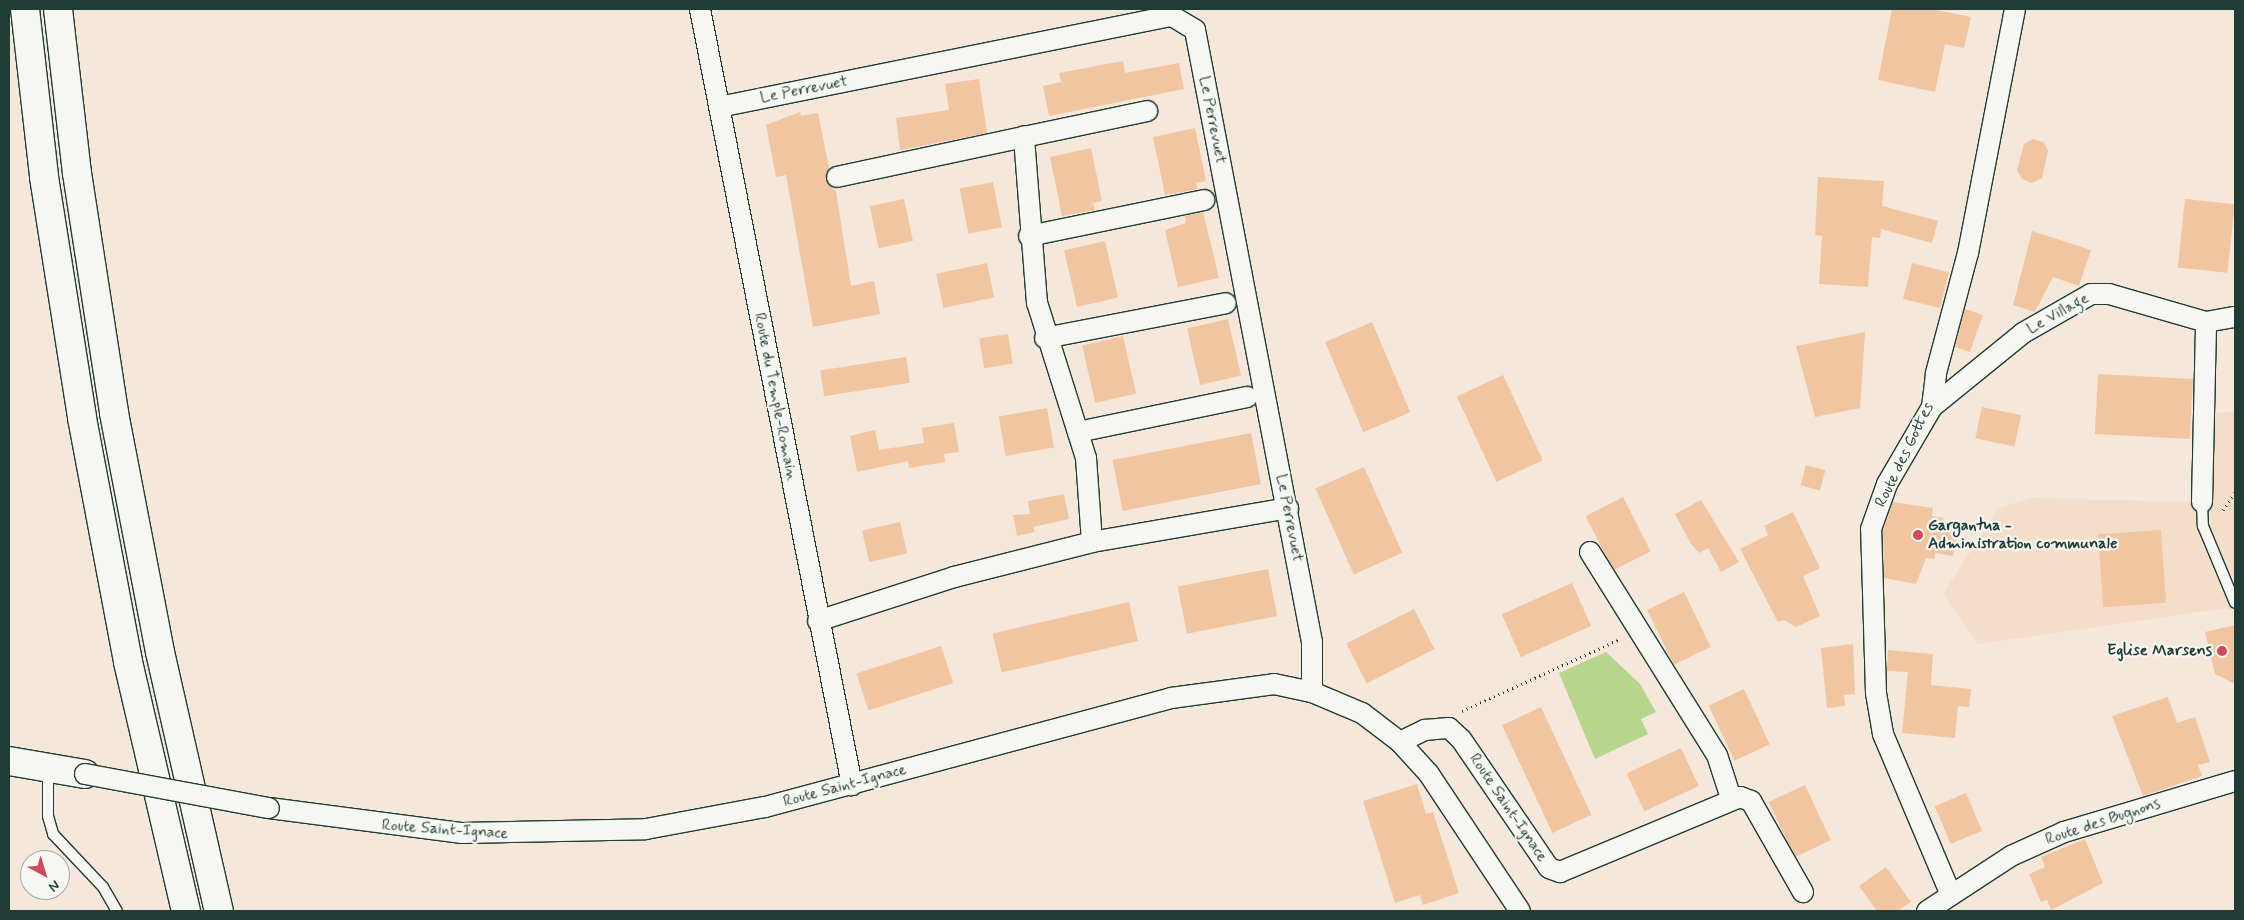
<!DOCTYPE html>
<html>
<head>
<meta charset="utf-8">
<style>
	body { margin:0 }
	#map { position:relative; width:2244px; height:920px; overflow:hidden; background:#f5e7da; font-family:Mynerve,sans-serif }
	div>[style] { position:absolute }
	.built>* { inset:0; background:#f4ddc9 }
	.green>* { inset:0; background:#b8d58d }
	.building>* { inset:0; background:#f2c5a1; transform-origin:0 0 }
	.path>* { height:3px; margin-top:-1.5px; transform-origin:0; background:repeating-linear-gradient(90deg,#1f3d34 0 1px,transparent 0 5px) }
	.roads { filter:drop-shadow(1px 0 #1f3d34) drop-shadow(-1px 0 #1f3d34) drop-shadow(0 1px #1f3d34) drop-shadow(0 -1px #1f3d34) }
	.lane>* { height:10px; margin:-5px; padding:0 5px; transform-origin:5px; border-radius:5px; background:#f6f6f2 }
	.street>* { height:20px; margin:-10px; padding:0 10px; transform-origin:10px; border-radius:10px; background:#f6f6f2 }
	.secondary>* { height:28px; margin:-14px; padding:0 14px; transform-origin:14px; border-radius:14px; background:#f6f6f2 }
	.highway>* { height:28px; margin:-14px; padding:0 14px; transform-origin:14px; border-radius:14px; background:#f6f6f2 }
	.bridges { filter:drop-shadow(1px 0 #1f3d34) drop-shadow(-1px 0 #1f3d34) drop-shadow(0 1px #1f3d34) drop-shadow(0 -1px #1f3d34) }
	.street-bridge>* { height:20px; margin:-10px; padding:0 10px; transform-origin:10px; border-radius:10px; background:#f6f6f2 }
	.dots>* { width:14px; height:14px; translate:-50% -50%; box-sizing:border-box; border:2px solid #f6f6f2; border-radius:50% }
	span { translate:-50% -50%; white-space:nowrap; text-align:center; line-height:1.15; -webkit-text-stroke:4.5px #f6f6f2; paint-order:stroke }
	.street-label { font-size:16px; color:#1f3d34 }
	.poi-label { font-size:16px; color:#1f3d34; font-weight:700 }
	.left { translate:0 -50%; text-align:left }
	.right { translate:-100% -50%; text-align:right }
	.frame { position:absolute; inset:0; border:10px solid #1f3d34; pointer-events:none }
	.north { position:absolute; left:20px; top:850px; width:50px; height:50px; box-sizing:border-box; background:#f6f6f2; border:1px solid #a0aca6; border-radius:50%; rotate:141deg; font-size:14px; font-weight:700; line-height:20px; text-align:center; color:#1f3d34 }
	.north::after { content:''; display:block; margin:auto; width:18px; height:22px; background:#d1495b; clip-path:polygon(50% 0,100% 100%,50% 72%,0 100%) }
</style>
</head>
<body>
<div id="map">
	<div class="built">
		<i style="clip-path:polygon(2235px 411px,2235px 611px,2227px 608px,1978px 644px,1943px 594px,1998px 509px,2030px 498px,2193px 502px,2209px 414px)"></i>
	</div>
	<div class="green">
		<i style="clip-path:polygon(1606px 652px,1640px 684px,1656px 712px,1641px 719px,1648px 734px,1595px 759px,1559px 673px)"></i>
	</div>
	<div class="building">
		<i style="clip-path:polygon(1892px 9px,1931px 9px,1971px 17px,1964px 48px,1945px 44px,1935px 92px,1878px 80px)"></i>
		<i style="clip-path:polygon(1123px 61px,1125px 73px,1179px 63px,1184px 89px,1049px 116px,1043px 86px,1061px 82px,1059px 73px)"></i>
		<i style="clip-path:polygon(979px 79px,987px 133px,900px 150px,896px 118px,949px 110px,945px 84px)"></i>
		<i style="clip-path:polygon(800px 112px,801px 116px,818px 113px,829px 168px,825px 179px,836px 192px,851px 286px,874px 281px,880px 314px,813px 327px,786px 175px,776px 177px,766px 125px)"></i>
		<i style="clip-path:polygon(1195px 128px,1206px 181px,1196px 183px,1198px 189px,1165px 195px,1153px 137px)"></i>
		<i style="clip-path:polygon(2033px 139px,2044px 142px,2048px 151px,2042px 178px,2032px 183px,2022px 179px,2017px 170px,2024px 144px)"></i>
		<i style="clip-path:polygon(1091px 148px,1102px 201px,1093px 203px,1095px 210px,1062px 216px,1050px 157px)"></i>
		<i style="clip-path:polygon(1818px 177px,1884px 181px,1882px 206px,1938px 221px,1932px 243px,1881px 229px,1880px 238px,1872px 237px,1868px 287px,1819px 284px,1822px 236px,1815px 235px)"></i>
		<i style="left:993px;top:182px;width:46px;height:34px;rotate:79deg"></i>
		<i style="left:904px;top:199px;width:43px;height:35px;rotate:78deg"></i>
		<i style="left:2185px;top:199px;width:50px;height:69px;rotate:6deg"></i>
		<i style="clip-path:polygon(1203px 212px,1219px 278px,1178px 287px,1165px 230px,1186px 223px,1185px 216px)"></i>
		<i style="clip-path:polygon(2032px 231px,2091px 250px,2079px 286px,2053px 277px,2035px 312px,2013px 305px)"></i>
		<i style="left:1105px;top:241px;width:58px;height:42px;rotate:77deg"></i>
		<i style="left:987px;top:263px;width:35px;height:52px;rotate:78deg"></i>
		<i style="left:1912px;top:263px;width:38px;height:37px;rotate:14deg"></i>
		<i style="clip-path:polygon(1965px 309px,1983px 315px,1970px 352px,1955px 347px)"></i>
		<i style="left:1228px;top:319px;width:58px;height:42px;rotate:77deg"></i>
		<i style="left:1372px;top:322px;width:98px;height:51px;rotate:67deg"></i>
		<i style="clip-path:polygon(1865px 332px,1860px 408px,1815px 417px,1796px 346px)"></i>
		<i style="left:1008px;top:334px;width:30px;height:29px;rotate:81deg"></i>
		<i style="left:1123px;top:336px;width:59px;height:42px;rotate:77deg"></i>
		<i style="left:906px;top:357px;width:26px;height:87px;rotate:81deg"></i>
		<i style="left:2098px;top:374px;width:95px;height:60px;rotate:3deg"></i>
		<i style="left:1503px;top:375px;width:94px;height:51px;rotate:65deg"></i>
		<i style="left:1982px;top:407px;width:40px;height:32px;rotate:12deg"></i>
		<i style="left:1047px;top:408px;width:40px;height:49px;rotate:80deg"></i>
		<i style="clip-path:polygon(954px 423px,959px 452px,944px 454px,945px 462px,909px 468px,908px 461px,857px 472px,850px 436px,875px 430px,879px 450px,924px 443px,922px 428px)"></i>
		<i style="left:1251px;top:433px;width:52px;height:141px;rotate:79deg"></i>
		<i style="left:1806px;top:465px;width:20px;height:21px;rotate:15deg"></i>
		<i style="left:1364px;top:467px;width:94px;height:53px;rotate:66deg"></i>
		<i style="clip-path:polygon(1064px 494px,1069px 519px,1033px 527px,1035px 532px,1017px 536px,1013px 515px,1030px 514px,1028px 501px)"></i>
		<i style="left:1623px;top:497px;width:61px;height:42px;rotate:63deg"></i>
		<i style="clip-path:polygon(1701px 500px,1739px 562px,1721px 572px,1708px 548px,1699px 553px,1691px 544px,1675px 514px)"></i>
		<i style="clip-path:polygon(1893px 502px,1933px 508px,1932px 516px,1943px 518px,1942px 524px,1958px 527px,1953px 556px,1935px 553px,1934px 559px,1926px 558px,1916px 584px,1884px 578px,1883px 531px)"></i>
		<i style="clip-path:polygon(1793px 512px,1820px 568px,1803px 576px,1820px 616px,1796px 627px,1784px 620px,1778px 622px,1740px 549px,1768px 535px,1764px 526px)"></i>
		<i style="left:900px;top:522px;width:32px;height:39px;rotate:77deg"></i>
		<i style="left:2161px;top:530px;width:73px;height:63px;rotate:86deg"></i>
		<i style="left:1268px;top:569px;width:48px;height:92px;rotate:79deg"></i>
		<i style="left:1572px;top:583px;width:47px;height:77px;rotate:66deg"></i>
		<i style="left:1684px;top:592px;width:61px;height:41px;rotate:64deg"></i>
		<i style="left:1129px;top:602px;width:40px;height:140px;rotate:77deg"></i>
		<i style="left:1414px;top:609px;width:45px;height:76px;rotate:63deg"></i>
		<i style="clip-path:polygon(2235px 625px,2235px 684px,2215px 674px,2205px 632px)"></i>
		<i style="clip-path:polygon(1853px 644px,1855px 694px,1844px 695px,1845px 706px,1827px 708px,1821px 648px)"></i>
		<i style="left:941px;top:646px;width:39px;height:89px;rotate:72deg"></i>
		<i style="clip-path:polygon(1888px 650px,1933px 654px,1931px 685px,1971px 689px,1969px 707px,1958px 706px,1955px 738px,1902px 733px,1908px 672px,1887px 671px)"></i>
		<i style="left:1744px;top:689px;width:61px;height:39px;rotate:65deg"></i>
		<i style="clip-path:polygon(2168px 697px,2177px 723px,2195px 717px,2210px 762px,2198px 765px,2202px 776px,2143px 796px,2112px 716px)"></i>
		<i style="left:1541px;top:707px;width:119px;height:43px;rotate:65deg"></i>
		<i style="left:1681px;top:748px;width:42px;height:60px;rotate:65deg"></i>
		<i style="clip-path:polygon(1417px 784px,1426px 814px,1433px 812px,1459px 893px,1423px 905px,1420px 895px,1395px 903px,1363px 801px)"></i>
		<i style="left:1805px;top:785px;width:61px;height:40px;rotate:65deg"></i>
		<i style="left:1966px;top:793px;width:41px;height:34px;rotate:67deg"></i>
		<i style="clip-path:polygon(2085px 839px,2103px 883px,2051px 910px,2047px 900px,2041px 902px,2029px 874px,2045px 867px,2041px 857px)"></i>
		<i style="clip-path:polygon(1886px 867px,1911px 902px,1897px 911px,1877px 911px,1859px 886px)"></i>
	</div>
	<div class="path">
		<i style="left:2223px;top:510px;width:22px;rotate:-56deg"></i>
		<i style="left:1462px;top:711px;width:174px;rotate:-24.5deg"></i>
	</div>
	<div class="roads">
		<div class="lane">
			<i style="left:2202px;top:502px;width:24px;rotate:88deg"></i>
			<i style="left:2203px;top:526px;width:83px;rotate:67.4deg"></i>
			<i style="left:48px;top:769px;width:47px;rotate:90deg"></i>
			<i style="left:48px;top:816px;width:19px;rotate:74deg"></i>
			<i style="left:53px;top:834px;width:73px;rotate:46.7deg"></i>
			<i style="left:103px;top:887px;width:28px;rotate:60deg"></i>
		</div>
		<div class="street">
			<i style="left:700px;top:9px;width:791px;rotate:78.92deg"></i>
			<i style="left:719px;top:107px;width:462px;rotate:-11.4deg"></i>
			<i style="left:1172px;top:16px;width:27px;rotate:31deg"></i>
			<i style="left:1195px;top:30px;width:623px;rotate:79.18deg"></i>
			<i style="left:1312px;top:642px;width:50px;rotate:90deg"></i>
			<i style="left:837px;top:177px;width:191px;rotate:-12.1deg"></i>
			<i style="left:1029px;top:236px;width:179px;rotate:-11.6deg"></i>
			<i style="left:1045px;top:338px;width:184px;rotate:-10.9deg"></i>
			<i style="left:1932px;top:407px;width:117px;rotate:-39.1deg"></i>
			<i style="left:2023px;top:333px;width:78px;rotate:-29.8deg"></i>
			<i style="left:2091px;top:294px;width:18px"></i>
			<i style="left:2109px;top:294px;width:101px;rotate:16.1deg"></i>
			<i style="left:2206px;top:322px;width:29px;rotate:-10deg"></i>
			<i style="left:1078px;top:432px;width:173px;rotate:-11.7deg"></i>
			<i style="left:2202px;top:502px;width:180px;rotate:-88.7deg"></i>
			<i style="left:1092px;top:542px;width:84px;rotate:-94.1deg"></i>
			<i style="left:1086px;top:458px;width:163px;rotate:-107.5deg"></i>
			<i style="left:1037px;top:303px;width:167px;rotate:-94.5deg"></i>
			<i style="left:1024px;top:137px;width:126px;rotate:-11.9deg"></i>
			<i style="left:1590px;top:552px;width:239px;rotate:58deg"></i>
			<i style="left:1717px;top:755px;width:45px;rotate:72deg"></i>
			<i style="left:818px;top:621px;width:143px;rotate:-17.9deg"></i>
			<i style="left:954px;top:577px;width:142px;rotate:-14.2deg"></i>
			<i style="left:1092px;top:542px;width:199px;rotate:-9.8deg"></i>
			<i style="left:1400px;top:742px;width:28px;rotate:-26deg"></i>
			<i style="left:1425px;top:730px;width:24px;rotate:-5deg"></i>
			<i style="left:1449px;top:728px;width:16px;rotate:43deg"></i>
			<i style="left:1461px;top:739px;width:156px;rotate:55.7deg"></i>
			<i style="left:1549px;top:868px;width:12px;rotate:20deg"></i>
			<i style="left:1560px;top:872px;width:195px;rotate:-22.6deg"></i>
			<i style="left:1740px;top:797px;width:12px;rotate:20deg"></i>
			<i style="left:1751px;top:801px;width:105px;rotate:60.3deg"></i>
			<i style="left:269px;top:808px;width:195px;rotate:7.4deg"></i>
			<i style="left:462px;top:833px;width:184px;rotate:-1.2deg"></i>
			<i style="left:646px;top:829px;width:121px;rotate:-10.5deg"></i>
			<i style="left:765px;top:807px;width:420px;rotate:-15deg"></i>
			<i style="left:1171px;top:698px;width:104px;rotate:-7.7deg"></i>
			<i style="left:1274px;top:684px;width:39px;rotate:12deg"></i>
			<i style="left:1312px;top:692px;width:54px;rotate:22.8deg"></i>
			<i style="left:1362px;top:713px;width:48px;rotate:37.3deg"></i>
			<i style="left:1400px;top:742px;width:43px;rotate:47.8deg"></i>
			<i style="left:1429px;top:774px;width:164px;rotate:56.4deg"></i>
			<i style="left:1951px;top:895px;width:175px;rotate:-112.9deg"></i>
			<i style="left:1883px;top:734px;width:42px;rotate:-99.7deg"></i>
			<i style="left:1876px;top:693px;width:164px;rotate:-91.7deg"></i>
			<i style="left:1871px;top:529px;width:48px;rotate:-70.4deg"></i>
			<i style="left:1887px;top:484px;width:89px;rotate:-59.7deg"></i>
			<i style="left:1932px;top:407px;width:34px;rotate:-83deg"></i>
			<i style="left:1936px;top:373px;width:124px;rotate:-75.1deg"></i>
			<i style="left:1968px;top:253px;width:248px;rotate:-79.1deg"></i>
			<i style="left:1927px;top:911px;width:100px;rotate:-33.2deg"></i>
			<i style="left:2011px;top:856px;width:58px;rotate:-24.4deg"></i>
			<i style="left:2064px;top:832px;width:178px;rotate:-16.6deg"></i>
		</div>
		<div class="secondary">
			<i style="left:9px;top:761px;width:77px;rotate:9.7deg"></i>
		</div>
		<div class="highway">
			<i style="left:25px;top:9px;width:169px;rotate:83.5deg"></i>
			<i style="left:44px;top:177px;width:244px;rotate:81deg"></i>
			<i style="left:82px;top:418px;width:248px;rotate:79.3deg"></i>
			<i style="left:128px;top:662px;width:256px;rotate:76.9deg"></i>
			<i style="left:58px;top:9px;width:165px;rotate:83.4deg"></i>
			<i style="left:77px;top:173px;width:243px;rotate:81.2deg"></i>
			<i style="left:114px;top:413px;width:243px;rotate:79.1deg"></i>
			<i style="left:160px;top:652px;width:266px;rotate:77.2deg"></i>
		</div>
	</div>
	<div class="bridges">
		<div class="street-bridge">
			<i style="left:85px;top:774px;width:187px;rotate:10.5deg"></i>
		</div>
	</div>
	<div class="dots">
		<i style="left:1918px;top:535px;background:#d1495b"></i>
		<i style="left:2222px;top:651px;background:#d1495b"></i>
	</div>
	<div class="street-label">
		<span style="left:804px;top:90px;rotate:-11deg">Le Perrevuet</span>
		<span style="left:1212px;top:120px;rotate:79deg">Le Perrevuet</span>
		<span style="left:2058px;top:314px;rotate:-29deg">Le Village</span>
		<span style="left:775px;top:397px;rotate:79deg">Route du Temple-Romain</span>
		<span style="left:1905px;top:455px;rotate:-64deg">Route des Gottes</span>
		<span style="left:1289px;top:518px;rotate:79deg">Le Perrevuet</span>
		<span style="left:845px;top:786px;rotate:-15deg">Route Saint-Ignace</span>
		<span style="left:1508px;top:808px;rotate:56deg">Route Saint-Ignace</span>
		<span style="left:2103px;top:822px;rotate:-18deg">Route des Bugnons</span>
		<span style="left:445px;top:830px;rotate:4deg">Route Saint-Ignace</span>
	</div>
	<div class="poi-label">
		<span class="left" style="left:1928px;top:535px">Gargantua -<br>Administration communale</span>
		<span class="right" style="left:2212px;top:651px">Eglise Marsens</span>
	</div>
	<div class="frame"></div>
	<div class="north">N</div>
</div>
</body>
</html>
